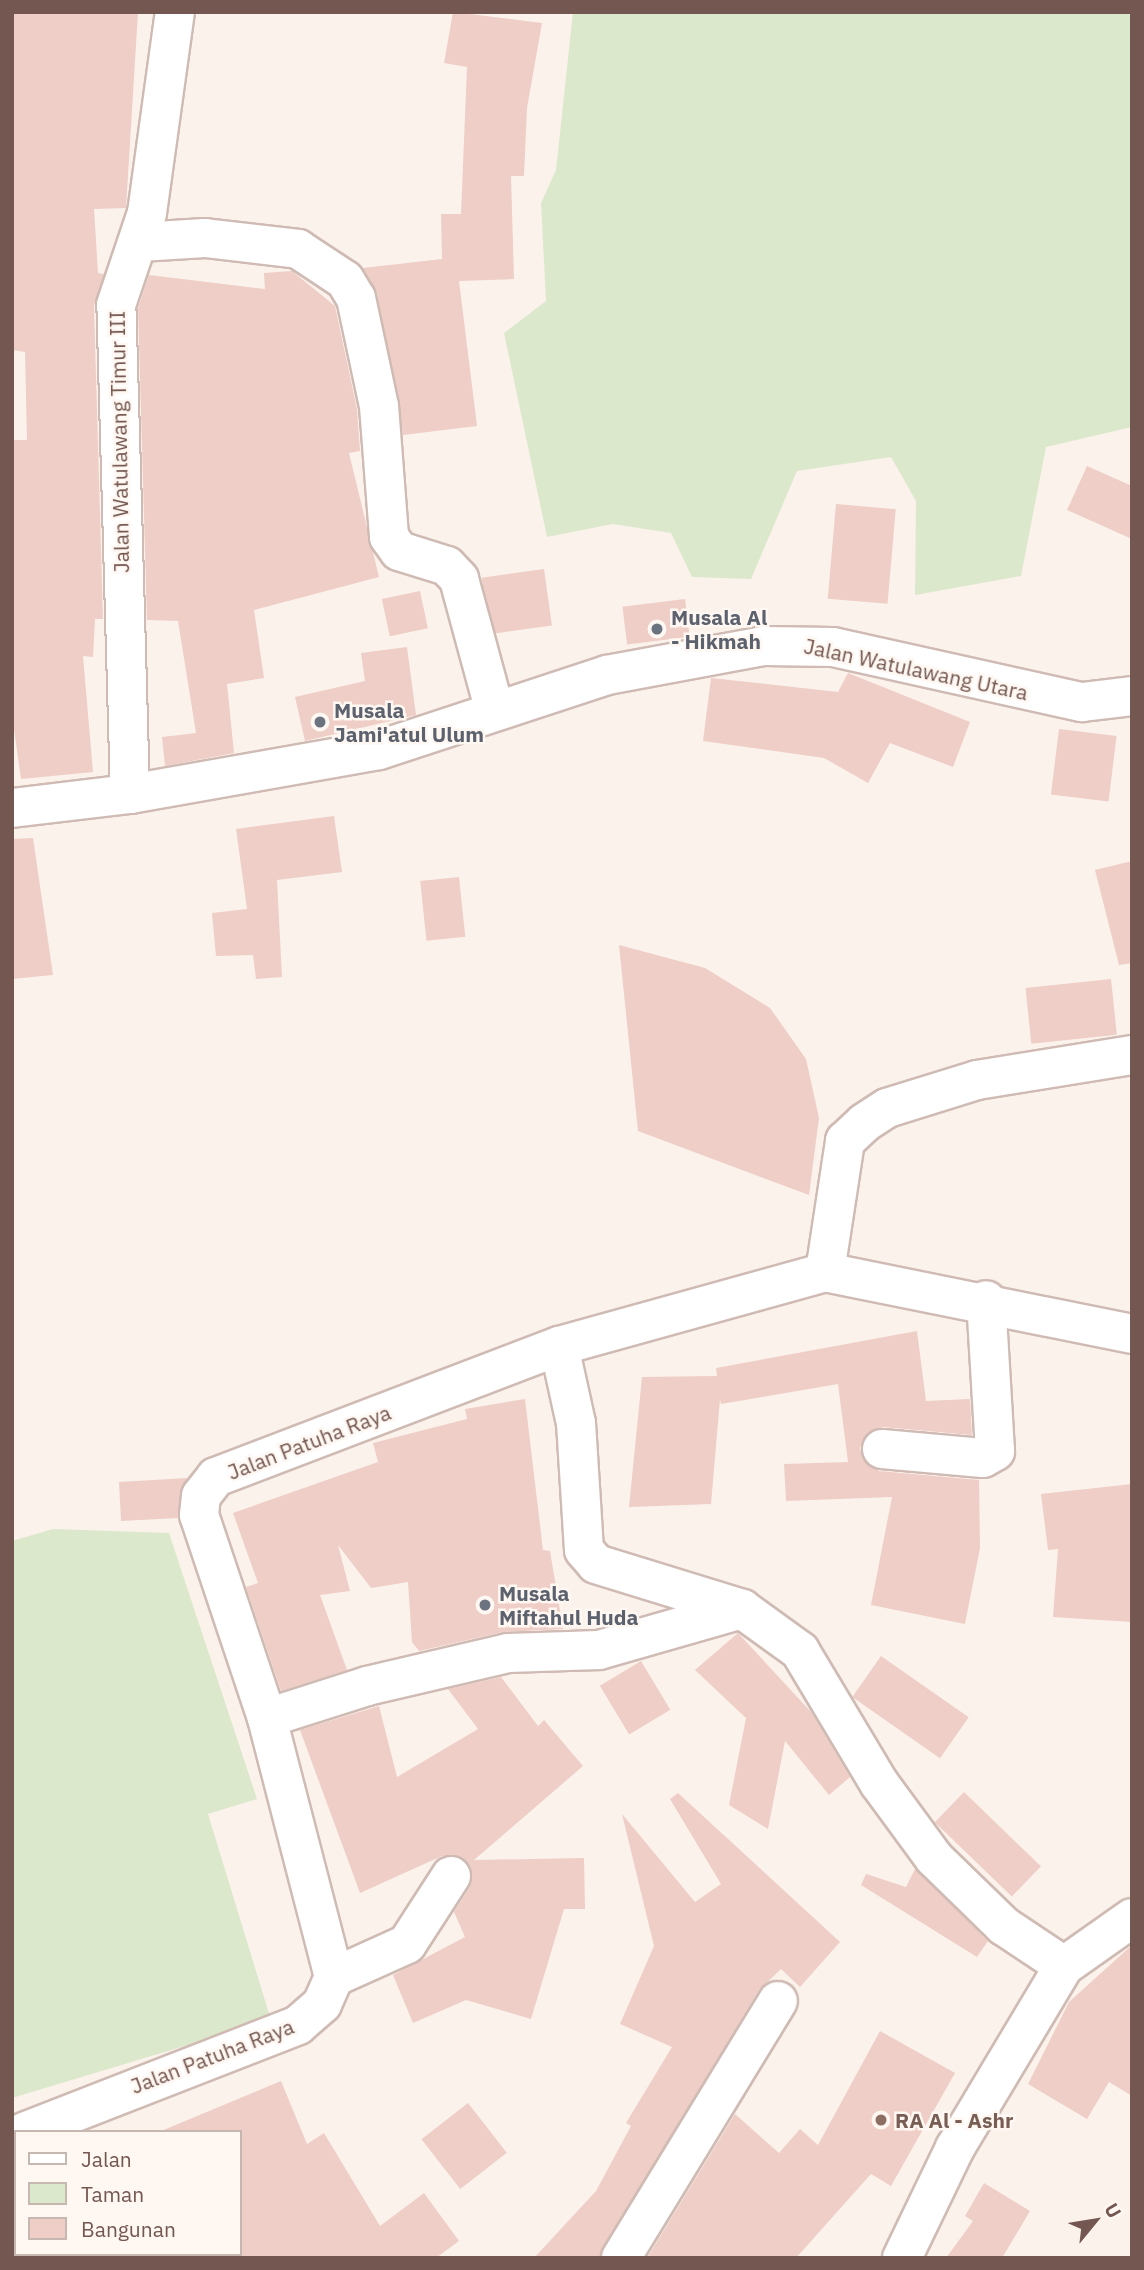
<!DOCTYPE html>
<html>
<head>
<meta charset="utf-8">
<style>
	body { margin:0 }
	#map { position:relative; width:1144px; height:2270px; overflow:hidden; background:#fbf2ec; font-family:"IBM Plex Sans",sans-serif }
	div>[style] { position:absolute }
	.green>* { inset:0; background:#dce8cb }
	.building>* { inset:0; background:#eecec6; transform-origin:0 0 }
	.roads { filter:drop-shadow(2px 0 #cfbbb4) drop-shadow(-2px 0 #cfbbb4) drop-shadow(0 2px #cfbbb4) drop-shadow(0 -2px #cfbbb4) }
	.minor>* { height:38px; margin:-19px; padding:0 19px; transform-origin:19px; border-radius:19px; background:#fff }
	.dots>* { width:19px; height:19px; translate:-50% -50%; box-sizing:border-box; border:4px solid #fef7f2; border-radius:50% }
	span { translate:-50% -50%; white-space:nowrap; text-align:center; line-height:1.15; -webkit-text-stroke:5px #fef7f2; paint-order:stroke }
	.street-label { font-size:21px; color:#745750 }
	.worship-label { font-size:21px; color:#5b616d; font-weight:700 }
	.left { translate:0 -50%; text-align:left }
	.education-label { font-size:21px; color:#785e54; font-weight:700 }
	.frame { position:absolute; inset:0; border:14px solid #745750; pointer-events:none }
	.legend { position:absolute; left:14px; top:2130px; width:228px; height:126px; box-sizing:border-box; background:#fef7f2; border:2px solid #c7b7b1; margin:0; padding:9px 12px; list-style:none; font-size:21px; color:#745750 }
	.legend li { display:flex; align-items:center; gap:14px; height:35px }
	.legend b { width:35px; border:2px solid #c7b7b1 }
	.north { position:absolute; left:1060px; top:2186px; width:70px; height:70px; -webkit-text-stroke:5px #fef7f2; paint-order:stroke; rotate:60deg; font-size:19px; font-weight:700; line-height:28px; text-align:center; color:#745750 }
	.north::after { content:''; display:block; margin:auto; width:24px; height:32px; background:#745750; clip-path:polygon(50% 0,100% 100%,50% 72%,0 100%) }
</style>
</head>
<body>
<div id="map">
	<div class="green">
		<i style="clip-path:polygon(573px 12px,1132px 12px,1132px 427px,1046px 447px,1021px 576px,915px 595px,916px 501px,891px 457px,797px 471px,751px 579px,692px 577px,671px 533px,613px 524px,547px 537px,504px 333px,546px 301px,541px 203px,556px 170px)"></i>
		<i style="clip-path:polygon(53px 1529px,169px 1533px,257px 1799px,208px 1814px,271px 2020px,12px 2098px,12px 1541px)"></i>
	</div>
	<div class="building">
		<i style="clip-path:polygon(12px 12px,138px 12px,126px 208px,94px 209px,98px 273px,104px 274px,94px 306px,103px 619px,95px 619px,93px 657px,83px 656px,93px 772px,21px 779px,12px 715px,12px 440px,27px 440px,25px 352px,12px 350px)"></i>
		<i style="clip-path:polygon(453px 12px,542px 23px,527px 108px,524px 176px,511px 176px,514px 279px,459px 281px,477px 426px,403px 435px,377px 293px,363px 268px,442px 259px,441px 214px,461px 214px,467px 67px,444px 63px)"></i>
		<i style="clip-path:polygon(292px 271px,335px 306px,357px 409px,360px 451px,349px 453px,379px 577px,254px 610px,264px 678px,227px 684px,234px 753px,165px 766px,162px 737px,196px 733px,178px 621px,147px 620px,138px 308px,149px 275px,265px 289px,264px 273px)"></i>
		<i style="clip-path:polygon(1087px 466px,1132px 486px,1132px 539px,1067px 510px)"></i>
		<i style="left:836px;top:504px;width:60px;height:95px;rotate:5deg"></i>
		<i style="left:544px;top:569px;width:57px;height:63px;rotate:82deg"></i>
		<i style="left:420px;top:591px;width:38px;height:39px;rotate:78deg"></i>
		<i style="left:685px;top:599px;width:38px;height:63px;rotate:83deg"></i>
		<i style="clip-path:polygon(407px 647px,416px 715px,305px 741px,295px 697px,365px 681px,361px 653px)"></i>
		<i style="clip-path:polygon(848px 673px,970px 722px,953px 767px,890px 743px,868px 783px,824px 758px,703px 741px,711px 678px,838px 692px)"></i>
		<i style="left:1059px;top:729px;width:58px;height:66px;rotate:7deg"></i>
		<i style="clip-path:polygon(334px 816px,342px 872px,277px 880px,282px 977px,256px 979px,253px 955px,216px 956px,212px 913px,247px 909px,236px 829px)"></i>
		<i style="clip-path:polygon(33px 838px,53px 975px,12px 979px,12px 839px)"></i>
		<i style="clip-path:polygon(1132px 861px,1132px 963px,1119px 965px,1095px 870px)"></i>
		<i style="left:459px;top:877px;width:60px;height:39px;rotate:84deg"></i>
		<i style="clip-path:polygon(619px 945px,705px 968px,770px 1008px,806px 1059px,819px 1118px,809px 1195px,638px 1131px)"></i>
		<i style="left:1111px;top:979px;width:56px;height:86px;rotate:84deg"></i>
		<i style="clip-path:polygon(917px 1331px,926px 1401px,970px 1399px,972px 1435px,883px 1427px,865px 1436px,860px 1448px,863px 1459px,879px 1471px,979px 1480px,980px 1548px,965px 1624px,871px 1605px,892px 1497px,786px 1501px,784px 1464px,848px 1462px,838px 1384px,721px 1404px,720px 1399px,711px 1504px,629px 1507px,642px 1377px,717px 1376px,716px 1368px)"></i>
		<i style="clip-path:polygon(525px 1399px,543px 1550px,550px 1551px,563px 1629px,503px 1632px,419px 1651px,412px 1642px,408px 1582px,371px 1588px,338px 1545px,350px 1591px,320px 1595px,347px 1670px,281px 1691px,246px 1587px,258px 1583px,233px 1513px,378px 1462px,373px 1443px,467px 1419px,465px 1409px)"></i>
		<i style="clip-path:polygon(187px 1478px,178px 1518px,121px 1521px,119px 1482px)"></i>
		<i style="clip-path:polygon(1132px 1484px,1132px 1622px,1053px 1617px,1058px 1549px,1048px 1550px,1041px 1494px)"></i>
		<i style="clip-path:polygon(738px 1633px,812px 1713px,850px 1777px,829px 1795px,785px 1741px,768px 1829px,729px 1805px,746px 1718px,695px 1670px)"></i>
		<i style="left:881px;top:1656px;width:107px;height:50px;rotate:35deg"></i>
		<i style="left:641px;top:1661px;width:57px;height:48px;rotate:59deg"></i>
		<i style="clip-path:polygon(501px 1677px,538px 1726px,544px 1720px,583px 1766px,474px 1860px,584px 1858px,585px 1909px,564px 1909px,531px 2019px,466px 2000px,413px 2023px,393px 1975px,465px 1937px,454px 1912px,470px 1887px,471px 1867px,462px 1857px,442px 1856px,360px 1893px,300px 1730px,379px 1706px,397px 1777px,478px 1729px,448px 1689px)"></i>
		<i style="left:964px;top:1792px;width:107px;height:42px;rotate:44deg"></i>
		<i style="clip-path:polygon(678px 1793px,840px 1942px,800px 1987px,781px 1969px,759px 1990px,599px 2258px,534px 2258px,596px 2191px,631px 2126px,626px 2123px,672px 2047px,620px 2024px,654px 1946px,622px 1814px,695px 1902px,721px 1884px,670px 1799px)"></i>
		<i style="clip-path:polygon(915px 1869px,988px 1941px,977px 1957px,861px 1885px,866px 1874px,906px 1887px)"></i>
		<i style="clip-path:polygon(1132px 1945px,1132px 2096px,1109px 2082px,1087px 2119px,1028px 2084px,1069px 2002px)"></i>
		<i style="clip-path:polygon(880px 2031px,955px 2073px,891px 2186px,871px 2174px,796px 2258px,647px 2258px,735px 2114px,779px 2153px,800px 2129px,818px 2145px)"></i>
		<i style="clip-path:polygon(281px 2081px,307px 2144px,324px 2133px,380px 2226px,424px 2193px,459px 2241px,436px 2258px,240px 2258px,240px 2132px,161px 2131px)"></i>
		<i style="left:468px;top:2103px;width:63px;height:59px;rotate:52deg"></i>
		<i style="clip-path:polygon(984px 2183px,1030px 2211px,1002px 2258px,946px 2258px,973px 2221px,965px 2216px)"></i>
	</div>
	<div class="roads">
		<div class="minor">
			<i style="left:140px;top:242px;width:65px;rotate:-3.5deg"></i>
			<i style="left:205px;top:238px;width:94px;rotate:6.7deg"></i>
			<i style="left:298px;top:249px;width:56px;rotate:33.4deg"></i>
			<i style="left:345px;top:280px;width:21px;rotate:59deg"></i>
			<i style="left:356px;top:298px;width:110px;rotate:78deg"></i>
			<i style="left:379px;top:406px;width:131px;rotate:85.6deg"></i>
			<i style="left:389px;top:537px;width:17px;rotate:54deg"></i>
			<i style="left:399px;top:551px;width:50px;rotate:17.4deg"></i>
			<i style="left:447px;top:566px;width:18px;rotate:47deg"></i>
			<i style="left:459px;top:579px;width:134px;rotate:74.8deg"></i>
			<i style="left:130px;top:794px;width:489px;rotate:-91.6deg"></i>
			<i style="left:116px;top:305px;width:97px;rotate:-71.4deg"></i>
			<i style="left:147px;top:213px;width:203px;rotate:-82.1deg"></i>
			<i style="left:12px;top:808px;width:119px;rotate:-6.8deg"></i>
			<i style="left:130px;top:794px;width:253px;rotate:-10deg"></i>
			<i style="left:379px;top:750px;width:240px;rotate:-18.2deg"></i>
			<i style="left:607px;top:675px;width:160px;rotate:-10.5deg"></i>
			<i style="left:764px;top:646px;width:69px;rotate:0.8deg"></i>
			<i style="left:833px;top:647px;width:255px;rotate:12.5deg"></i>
			<i style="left:1082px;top:702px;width:50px;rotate:-6.8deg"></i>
			<i style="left:825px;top:1272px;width:133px;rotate:-81.3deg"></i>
			<i style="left:845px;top:1141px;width:26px;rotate:-43deg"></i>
			<i style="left:864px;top:1123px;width:27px;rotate:-33deg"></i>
			<i style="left:887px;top:1108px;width:94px;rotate:-17.3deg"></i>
			<i style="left:977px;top:1080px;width:157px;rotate:-9.2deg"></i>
			<i style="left:559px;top:1346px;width:79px;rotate:77.6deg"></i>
			<i style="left:576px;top:1423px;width:127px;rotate:86.4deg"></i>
			<i style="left:584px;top:1550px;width:18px;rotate:49deg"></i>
			<i style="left:596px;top:1564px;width:153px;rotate:17.1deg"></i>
			<i style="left:742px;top:1609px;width:72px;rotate:35.9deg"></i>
			<i style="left:800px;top:1651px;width:154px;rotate:59.1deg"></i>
			<i style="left:879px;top:1783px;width:93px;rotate:53.7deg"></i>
			<i style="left:934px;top:1858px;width:98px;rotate:44.2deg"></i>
			<i style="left:1004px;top:1926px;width:72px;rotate:33.7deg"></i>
			<i style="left:882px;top:1449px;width:101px;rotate:5.1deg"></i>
			<i style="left:983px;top:1458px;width:14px;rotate:-30deg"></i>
			<i style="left:995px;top:1451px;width:151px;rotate:-93.4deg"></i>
			<i style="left:267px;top:1718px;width:105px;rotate:-17.7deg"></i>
			<i style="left:367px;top:1686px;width:145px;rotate:-13.2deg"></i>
			<i style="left:508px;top:1653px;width:91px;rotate:-1.9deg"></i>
			<i style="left:599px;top:1650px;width:149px;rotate:-16deg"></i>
			<i style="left:334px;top:1977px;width:80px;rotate:-24.3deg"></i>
			<i style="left:407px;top:1944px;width:81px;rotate:-57.1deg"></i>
			<i style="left:24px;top:2132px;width:294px;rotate:-21.3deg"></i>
			<i style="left:298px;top:2025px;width:32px;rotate:-41deg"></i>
			<i style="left:322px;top:2004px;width:30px;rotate:-66deg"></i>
			<i style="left:334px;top:1977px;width:268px;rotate:-104.5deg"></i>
			<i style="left:267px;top:1718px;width:214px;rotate:-108.5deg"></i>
			<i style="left:199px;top:1515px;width:19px;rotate:-84deg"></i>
			<i style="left:201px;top:1496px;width:24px;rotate:-52deg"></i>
			<i style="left:216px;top:1477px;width:367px;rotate:-20.9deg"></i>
			<i style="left:559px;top:1346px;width:276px;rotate:-15.5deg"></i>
			<i style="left:825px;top:1272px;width:313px;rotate:11.4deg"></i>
			<i style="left:153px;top:2254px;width:6px;rotate:45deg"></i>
			<i style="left:44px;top:2258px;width:14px;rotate:-17deg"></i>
			<i style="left:621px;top:2258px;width:301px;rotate:-58.6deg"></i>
			<i style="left:902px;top:2258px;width:122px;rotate:-64.3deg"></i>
			<i style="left:955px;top:2148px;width:212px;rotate:-59.1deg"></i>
			<i style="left:1064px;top:1966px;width:83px;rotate:-35.2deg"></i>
		</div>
	</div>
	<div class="dots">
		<i style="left:657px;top:629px;background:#6b7280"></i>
		<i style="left:320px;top:722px;background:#6b7280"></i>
		<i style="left:485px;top:1605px;background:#6b7280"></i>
		<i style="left:881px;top:2120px;background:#8d6e63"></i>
	</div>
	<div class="street-label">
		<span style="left:119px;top:442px;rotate:-91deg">Jalan Watulawang Timur III</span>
		<span style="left:916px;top:669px;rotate:12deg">Jalan Watulawang Utara</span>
		<span style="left:309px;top:1442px;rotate:-21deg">Jalan Patuha Raya</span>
		<span style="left:212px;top:2056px;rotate:-21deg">Jalan Patuha Raya</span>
	</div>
	<div class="worship-label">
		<span class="left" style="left:671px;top:629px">Musala Al<br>- Hikmah</span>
		<span class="left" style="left:334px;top:722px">Musala<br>Jami'atul Ulum</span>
		<span class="left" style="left:499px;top:1605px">Musala<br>Miftahul Huda</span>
	</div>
	<div class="education-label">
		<span class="left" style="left:895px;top:2120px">RA Al - Ashr</span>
	</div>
	<div class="frame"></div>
	<ul class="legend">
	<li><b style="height:9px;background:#fff"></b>Jalan</li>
	<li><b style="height:19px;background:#dce8cb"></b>Taman</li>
	<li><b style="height:19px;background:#eecec6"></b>Bangunan</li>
	</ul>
	<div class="north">U</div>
</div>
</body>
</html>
